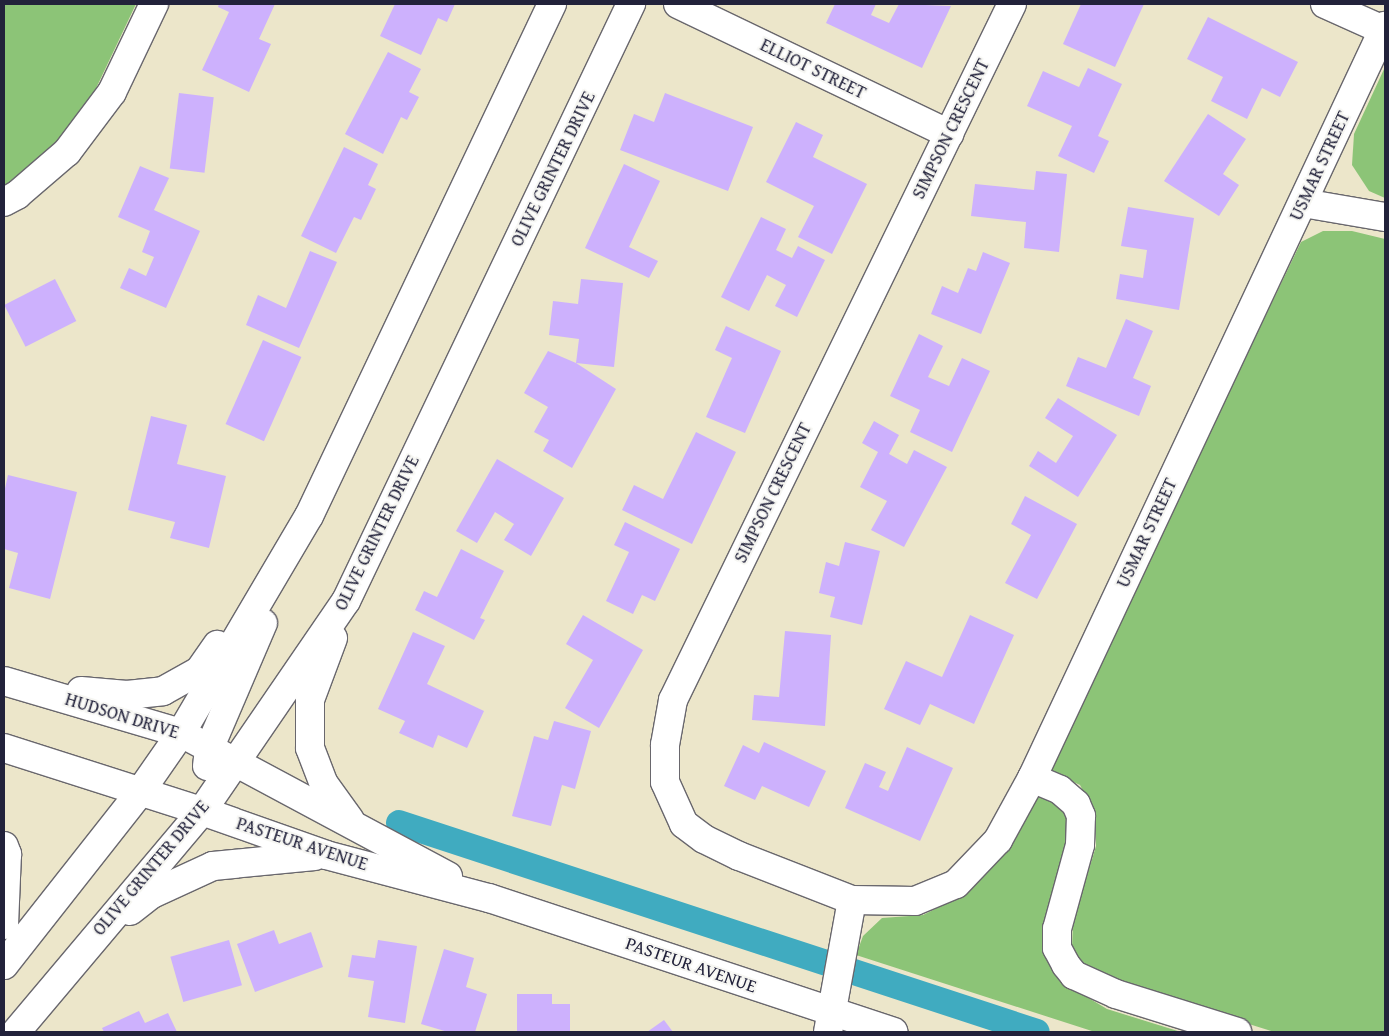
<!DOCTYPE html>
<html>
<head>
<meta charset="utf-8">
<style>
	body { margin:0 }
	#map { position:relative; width:1389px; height:1036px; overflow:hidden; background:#ece6ca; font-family:"Gentium Book Plus",serif }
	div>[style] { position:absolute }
	.green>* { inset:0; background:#8cc477 }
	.canal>* { height:26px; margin:-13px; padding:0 13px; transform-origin:13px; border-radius:13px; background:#40abc0 }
	.building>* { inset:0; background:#cdb1fd; transform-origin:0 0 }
	.roads { filter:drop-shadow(1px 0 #69676d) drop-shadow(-1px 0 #69676d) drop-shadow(0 1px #69676d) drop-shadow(0 -1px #69676d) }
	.minor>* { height:28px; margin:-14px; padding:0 14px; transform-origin:14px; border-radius:14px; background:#fff }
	span { translate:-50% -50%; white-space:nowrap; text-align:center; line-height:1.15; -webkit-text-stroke:4px #f6f6f2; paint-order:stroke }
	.street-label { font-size:18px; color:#22223b }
	.frame { position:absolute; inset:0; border:5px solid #22223b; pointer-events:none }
</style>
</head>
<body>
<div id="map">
	<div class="green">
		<i style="clip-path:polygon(4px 4px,136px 4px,90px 101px,52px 149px,4px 188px)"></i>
		<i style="clip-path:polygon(1385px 67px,1385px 198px,1369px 191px,1352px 165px,1354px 134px)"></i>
		<i style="clip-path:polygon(1323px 231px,1352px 231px,1385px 239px,1385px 1032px,1274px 1032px,1106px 979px,1083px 968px,1072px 947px,1073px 922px,1096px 846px,1095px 814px,1080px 785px,1047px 770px,1301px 242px)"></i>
		<i style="clip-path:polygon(1038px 791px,1061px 800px,1071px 821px,1067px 985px,1107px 1009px,1181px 1032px,1095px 1032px,856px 955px,863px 936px,882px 918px,923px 915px,963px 895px)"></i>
	</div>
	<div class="canal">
		<i style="left:399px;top:823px;width:671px;rotate:18.14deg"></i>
	</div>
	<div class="building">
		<i style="clip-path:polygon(219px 4px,275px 4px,259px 39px,271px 44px,249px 92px,202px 70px,229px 12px,218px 7px)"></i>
		<i style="clip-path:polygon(395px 4px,455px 4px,447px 22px,438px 18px,421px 55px,380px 36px)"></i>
		<i style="clip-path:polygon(835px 4px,876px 4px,871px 15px,889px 23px,899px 4px,951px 6px,922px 68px,826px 23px)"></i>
		<i style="clip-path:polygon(1081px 4px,1144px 4px,1115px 67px,1063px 44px)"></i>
		<i style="clip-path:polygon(1208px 17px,1298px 62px,1280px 97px,1262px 88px,1247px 119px,1211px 101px,1223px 77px,1187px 59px)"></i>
		<i style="clip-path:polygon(388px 52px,421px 69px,409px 92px,419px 97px,407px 120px,401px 117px,383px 154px,345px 134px)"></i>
		<i style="clip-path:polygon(1088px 68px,1122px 84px,1098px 136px,1109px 141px,1094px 173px,1058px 156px,1072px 126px,1027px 106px,1043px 71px,1079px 87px)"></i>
		<i style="left:179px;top:93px;width:35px;height:76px;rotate:7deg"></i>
		<i style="clip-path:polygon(665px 93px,753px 127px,728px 191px,620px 150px,634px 114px,654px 122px)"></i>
		<i style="clip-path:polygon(1208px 114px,1246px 139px,1223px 174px,1239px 185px,1219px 216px,1164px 181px)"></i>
		<i style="clip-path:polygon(796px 122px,823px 135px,813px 157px,867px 184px,832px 254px,798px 237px,814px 206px,766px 182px)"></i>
		<i style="clip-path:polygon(344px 147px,378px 164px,368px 185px,376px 189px,361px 220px,354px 217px,336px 253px,301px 236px)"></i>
		<i style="clip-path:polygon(624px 164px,660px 181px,629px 247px,658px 261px,649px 278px,585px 248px)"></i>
		<i style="clip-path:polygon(140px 166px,169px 178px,154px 210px,200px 231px,166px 308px,120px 288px,129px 268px,146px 276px,154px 257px,142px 252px,150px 231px,118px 217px)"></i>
		<i style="clip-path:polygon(1036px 171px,1067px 174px,1059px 252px,1024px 248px,1026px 222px,971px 216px,975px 184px,1034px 190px)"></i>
		<i style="clip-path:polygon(1128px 207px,1194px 218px,1179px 310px,1116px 299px,1120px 274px,1143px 278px,1147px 250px,1121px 246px)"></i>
		<i style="clip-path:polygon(761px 217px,786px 229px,776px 250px,792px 258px,798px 246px,825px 260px,797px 317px,775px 306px,786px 285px,767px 275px,749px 311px,721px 297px)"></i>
		<i style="clip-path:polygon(310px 251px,337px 262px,299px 348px,246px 325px,258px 295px,286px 308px)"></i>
		<i style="clip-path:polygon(983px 252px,1010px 263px,981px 334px,931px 314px,942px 286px,958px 293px,968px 268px,976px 271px)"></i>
		<i style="left:55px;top:279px;width:47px;height:57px;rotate:63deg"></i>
		<i style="clip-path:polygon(581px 279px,623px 283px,614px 367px,576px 363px,616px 389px,572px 468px,543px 451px,549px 440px,534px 432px,548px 407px,524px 393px,548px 351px,576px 363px,579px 339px,549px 335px,553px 301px,578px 304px)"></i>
		<i style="clip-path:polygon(1126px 319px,1153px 331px,1133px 378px,1151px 386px,1139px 416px,1066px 386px,1078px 357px,1106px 368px)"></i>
		<i style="clip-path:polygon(726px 326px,781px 351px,745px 433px,706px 417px,732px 358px,715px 350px)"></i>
		<i style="clip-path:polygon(919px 334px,943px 346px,928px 377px,949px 386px,962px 358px,990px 371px,952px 452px,910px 432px,920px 410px,890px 396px)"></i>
		<i style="left:263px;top:340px;width:42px;height:92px;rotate:24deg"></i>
		<i style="clip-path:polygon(1058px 398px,1117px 435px,1078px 497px,1029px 466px,1038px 451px,1056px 463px,1073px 436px,1045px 418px)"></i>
		<i style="clip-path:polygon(151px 416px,187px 425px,177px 464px,226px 476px,209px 548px,170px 538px,175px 522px,128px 510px)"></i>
		<i style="clip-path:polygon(874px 421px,899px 435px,889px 454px,907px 464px,914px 450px,947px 467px,904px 547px,871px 530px,887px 501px,860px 487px,878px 452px,862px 443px)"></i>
		<i style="clip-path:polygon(696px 432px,736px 452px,692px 544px,622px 510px,634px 485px,663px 499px)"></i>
		<i style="clip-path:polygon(497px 459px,564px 498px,531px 556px,504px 540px,514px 524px,495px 512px,477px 543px,456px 531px)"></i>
		<i style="clip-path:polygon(8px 475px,77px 492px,50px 599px,9px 588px,18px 553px,4px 549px,4px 493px)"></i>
		<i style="clip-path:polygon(1025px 496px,1077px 524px,1037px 599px,1005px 583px,1031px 535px,1011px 524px)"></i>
		<i style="clip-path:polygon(625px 522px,680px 549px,655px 601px,642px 595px,633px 614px,606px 601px,629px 552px,614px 545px)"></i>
		<i style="clip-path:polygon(845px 542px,880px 551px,862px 625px,830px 617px,835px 597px,819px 593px,826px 562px,839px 566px)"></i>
		<i style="clip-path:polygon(461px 549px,504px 571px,480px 618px,485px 620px,474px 640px,415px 610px,424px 591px,437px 597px)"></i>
		<i style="clip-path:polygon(583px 615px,643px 650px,599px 728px,565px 708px,593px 660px,566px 644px)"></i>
		<i style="clip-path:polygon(970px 615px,1014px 635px,974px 724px,930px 704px,920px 725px,884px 709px,906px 661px,942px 677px)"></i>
		<i style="clip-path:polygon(785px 631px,831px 635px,825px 726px,752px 720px,754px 695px,779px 697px)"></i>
		<i style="clip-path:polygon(413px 632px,445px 646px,427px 684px,484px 711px,467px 748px,438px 735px,433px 748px,399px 733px,405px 721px,378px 709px)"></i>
		<i style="clip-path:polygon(554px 721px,591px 731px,575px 789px,562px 785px,551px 826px,512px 816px,534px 736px,548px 740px)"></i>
		<i style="clip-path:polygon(764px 742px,826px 771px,809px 807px,762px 786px,755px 800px,724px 786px,743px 745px,759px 753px)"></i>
		<i style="clip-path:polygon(907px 747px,953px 768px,920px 841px,845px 808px,865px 763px,886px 772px,879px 787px,888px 791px)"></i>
		<i style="clip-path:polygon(274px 930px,279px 944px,311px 932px,323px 967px,255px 992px,237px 944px)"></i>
		<i style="left:229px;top:940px;width:47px;height:61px;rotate:74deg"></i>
		<i style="clip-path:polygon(378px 940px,417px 946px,405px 1023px,368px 1017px,374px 981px,348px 977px,352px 955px,375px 958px)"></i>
		<i style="clip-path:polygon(444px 949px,474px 958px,466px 987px,487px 994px,475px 1032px,448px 1032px,421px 1024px)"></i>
		<i style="clip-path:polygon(517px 994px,552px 994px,552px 1004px,570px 1004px,570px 1032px,517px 1032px)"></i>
		<i style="clip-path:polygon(139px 1011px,145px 1023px,168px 1013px,177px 1032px,104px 1032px,102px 1028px)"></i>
		<i style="clip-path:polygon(664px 1020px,673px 1032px,647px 1032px)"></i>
	</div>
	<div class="roads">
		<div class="minor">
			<i style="left:678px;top:4px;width:301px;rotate:25.6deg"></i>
			<i style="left:1012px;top:4px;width:774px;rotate:115.97deg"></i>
			<i style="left:673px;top:700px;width:46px;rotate:100.1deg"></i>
			<i style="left:665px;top:745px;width:37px;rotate:90deg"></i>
			<i style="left:665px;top:782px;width:46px;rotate:65.7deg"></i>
			<i style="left:684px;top:824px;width:25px;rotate:37deg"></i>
			<i style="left:704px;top:839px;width:39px;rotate:26deg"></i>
			<i style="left:739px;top:856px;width:121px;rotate:21.3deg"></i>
			<i style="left:852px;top:900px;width:63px;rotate:0.9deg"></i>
			<i style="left:915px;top:901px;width:44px;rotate:-22.5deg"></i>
			<i style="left:956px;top:884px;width:61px;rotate:-46.3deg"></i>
			<i style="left:998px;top:840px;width:71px;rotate:-61.3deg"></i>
			<i style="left:1032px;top:778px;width:831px;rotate:-64.85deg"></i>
			<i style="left:1325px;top:4px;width:64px;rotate:24.1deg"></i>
			<i style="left:4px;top:202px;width:15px;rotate:-28deg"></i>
			<i style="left:17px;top:195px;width:66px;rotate:-40.7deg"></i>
			<i style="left:67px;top:152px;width:75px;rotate:-53.1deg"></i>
			<i style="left:112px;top:92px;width:98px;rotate:-64.5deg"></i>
			<i style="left:1303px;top:203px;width:83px;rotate:9.7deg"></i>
			<i style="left:333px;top:638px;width:66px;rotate:110.4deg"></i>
			<i style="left:310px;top:700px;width:48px;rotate:90deg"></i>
			<i style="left:310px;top:748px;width:39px;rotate:69deg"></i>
			<i style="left:324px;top:784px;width:44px;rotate:54.2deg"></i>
			<i style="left:4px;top:681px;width:184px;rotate:16.4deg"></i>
			<i style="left:181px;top:733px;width:303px;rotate:28.2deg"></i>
			<i style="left:81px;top:691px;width:46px;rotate:5deg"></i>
			<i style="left:127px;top:695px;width:36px;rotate:-6deg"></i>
			<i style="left:163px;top:691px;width:41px;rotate:-29.1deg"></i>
			<i style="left:199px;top:671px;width:32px;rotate:-55deg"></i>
			<i style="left:4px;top:748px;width:208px;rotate:17.7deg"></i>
			<i style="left:202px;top:811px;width:132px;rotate:19.5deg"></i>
			<i style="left:326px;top:855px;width:169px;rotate:14.8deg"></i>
			<i style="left:489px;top:898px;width:426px;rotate:18.3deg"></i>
			<i style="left:207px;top:766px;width:17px;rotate:-83deg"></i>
			<i style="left:209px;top:749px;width:137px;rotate:-66.8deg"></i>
			<i style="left:1032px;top:778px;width:30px;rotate:23deg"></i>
			<i style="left:1060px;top:790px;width:21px;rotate:41deg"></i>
			<i style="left:1076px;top:804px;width:13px;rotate:67deg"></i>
			<i style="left:1081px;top:816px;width:29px;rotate:92deg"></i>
			<i style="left:1080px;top:845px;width:87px;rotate:105.3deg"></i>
			<i style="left:1057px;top:929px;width:19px;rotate:90deg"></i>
			<i style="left:1057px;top:948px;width:19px;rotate:62deg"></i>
			<i style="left:1066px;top:965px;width:13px;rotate:51deg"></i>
			<i style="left:1074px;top:975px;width:46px;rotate:24.3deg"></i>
			<i style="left:1116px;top:994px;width:127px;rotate:17.4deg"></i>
			<i style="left:4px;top:846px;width:9px;rotate:69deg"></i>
			<i style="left:7px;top:854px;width:71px;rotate:92.4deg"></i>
			<i style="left:130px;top:911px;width:28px;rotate:-38deg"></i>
			<i style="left:152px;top:894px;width:67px;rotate:-24.7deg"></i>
			<i style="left:213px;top:866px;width:102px;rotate:-5.6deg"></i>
			<i style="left:4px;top:965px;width:220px;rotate:-51.8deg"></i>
			<i style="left:140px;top:792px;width:72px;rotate:-55.2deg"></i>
			<i style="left:181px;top:733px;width:252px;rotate:-59.5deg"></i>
			<i style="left:309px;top:516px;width:567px;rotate:-64.61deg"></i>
			<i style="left:16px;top:1032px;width:289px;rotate:-49.9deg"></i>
			<i style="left:202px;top:811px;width:255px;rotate:-55.6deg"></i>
			<i style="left:346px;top:601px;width:662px;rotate:-64.48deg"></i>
			<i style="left:828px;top:1032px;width:134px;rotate:-79.7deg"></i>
		</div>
	</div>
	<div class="street-label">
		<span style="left:813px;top:69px;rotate:26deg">ELLIOT STREET</span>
		<span style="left:951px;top:129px;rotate:-64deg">SIMPSON CRESCENT</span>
		<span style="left:1320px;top:166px;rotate:-65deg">USMAR STREET</span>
		<span style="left:553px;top:169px;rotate:-64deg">OLIVE GRINTER DRIVE</span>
		<span style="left:773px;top:493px;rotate:-64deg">SIMPSON CRESCENT</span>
		<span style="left:377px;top:533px;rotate:-64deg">OLIVE GRINTER DRIVE</span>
		<span style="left:1147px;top:533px;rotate:-65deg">USMAR STREET</span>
		<span style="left:122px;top:716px;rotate:17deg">HUDSON DRIVE</span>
		<span style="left:302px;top:844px;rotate:18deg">PASTEUR AVENUE</span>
		<span style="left:151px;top:868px;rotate:-50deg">OLIVE GRINTER DRIVE</span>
		<span style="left:691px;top:965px;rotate:19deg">PASTEUR AVENUE</span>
	</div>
	<div class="frame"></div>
</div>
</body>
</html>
